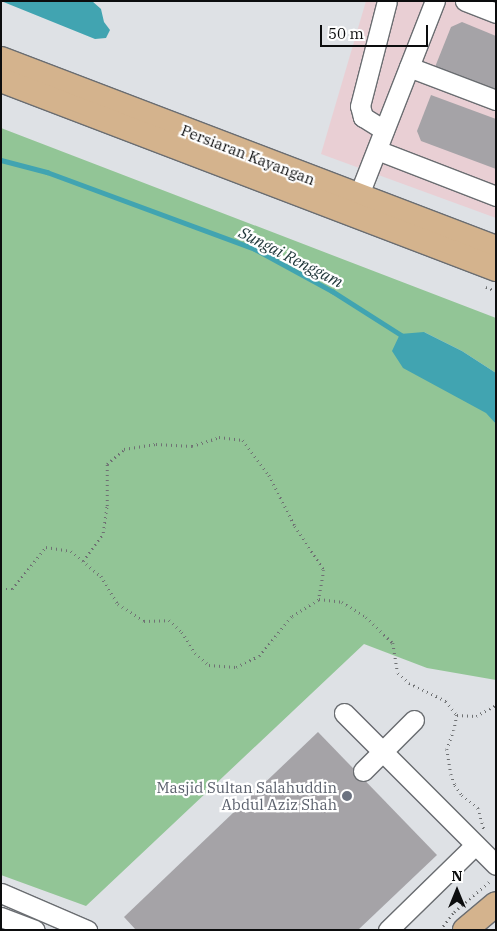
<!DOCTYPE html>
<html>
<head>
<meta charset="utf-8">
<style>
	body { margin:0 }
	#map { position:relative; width:497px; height:931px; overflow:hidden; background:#dee1e5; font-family:"IBM Plex Serif",serif }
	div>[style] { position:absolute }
	.commercial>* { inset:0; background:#e9cfd4 }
	.green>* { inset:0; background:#92c596 }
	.water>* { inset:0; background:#41a4b1 }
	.stream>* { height:4.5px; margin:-2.25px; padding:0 2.25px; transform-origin:2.25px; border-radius:2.25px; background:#41a4b1 }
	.building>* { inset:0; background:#a5a3a7 }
	.path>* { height:2.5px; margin-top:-1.25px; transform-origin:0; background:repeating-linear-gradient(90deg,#6f7173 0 1px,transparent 0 5px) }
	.roads { filter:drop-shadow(1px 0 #6a6d71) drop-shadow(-1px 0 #6a6d71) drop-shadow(0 1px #6a6d71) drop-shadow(0 -1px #6a6d71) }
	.minor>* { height:19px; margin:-9.5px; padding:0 9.5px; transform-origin:9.5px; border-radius:9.5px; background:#fff }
	.major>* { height:24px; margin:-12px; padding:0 12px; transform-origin:12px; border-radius:12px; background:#d4b38d }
	.dots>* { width:14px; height:14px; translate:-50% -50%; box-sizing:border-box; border:2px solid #fff; border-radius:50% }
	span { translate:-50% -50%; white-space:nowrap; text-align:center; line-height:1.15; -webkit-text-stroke:4.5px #fff; paint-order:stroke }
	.street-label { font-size:15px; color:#0c0d0e }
	.worship-label { font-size:15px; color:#5b616d }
	.right { translate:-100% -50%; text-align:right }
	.water-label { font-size:16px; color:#22393c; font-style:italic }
	.frame { position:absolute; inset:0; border:2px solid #0c0d0e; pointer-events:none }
	.north { position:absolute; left:432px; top:866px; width:50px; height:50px; -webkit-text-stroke:4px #fff; paint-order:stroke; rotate:0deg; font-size:14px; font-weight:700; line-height:20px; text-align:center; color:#0c0d0e }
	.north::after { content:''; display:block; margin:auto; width:18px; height:22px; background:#0c0d0e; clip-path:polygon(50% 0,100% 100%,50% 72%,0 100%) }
	.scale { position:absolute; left:320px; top:25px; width:108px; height:22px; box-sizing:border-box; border:2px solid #0c0d0e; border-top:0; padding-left:6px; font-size:15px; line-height:18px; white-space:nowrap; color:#0c0d0e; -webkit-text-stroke:4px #fff; paint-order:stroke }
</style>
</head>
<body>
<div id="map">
	<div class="commercial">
		<i style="clip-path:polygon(366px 1px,496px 1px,496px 218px,321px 154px)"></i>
	</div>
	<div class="green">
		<i style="clip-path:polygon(1px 128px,496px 318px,496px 373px,462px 351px,424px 332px,496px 424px,496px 680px,427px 668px,364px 644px,86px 906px,1px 875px)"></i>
	</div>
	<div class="water">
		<i style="clip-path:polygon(1px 1px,92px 1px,101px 9px,104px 22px,110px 30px,106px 38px,95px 39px)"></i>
		<i style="clip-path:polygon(424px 332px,462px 351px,496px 373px,496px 424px,486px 413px,403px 368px,392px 351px,400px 334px)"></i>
	</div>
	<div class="stream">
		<i style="left:1px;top:160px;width:48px;rotate:14.6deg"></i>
		<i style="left:47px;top:172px;width:222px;rotate:20.3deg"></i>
		<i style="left:255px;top:249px;width:88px;rotate:28.6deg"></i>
		<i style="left:332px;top:291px;width:84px;rotate:32.4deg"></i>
	</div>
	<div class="building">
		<i style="clip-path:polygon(462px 22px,496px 36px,496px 91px,435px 67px,451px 27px)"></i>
		<i style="clip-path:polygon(431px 95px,496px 119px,496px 169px,421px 141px,417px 131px)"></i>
		<i style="clip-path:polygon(318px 732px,437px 855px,358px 930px,136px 930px,124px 917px)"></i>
	</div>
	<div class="path">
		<i style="left:486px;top:287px;width:11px;rotate:22deg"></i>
		<i style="left:83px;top:561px;width:34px;rotate:-54deg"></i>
		<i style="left:103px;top:533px;width:27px;rotate:-82deg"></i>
		<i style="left:107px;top:506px;width:42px;rotate:-90deg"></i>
		<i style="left:107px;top:464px;width:23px;rotate:-41deg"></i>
		<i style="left:124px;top:449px;width:32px;rotate:-9deg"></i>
		<i style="left:156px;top:444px;width:36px;rotate:3deg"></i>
		<i style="left:192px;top:446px;width:28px;rotate:-18deg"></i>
		<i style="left:219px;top:437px;width:24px;rotate:7deg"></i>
		<i style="left:243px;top:440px;width:44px;rotate:53.4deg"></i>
		<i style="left:269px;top:475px;width:57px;rotate:63deg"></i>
		<i style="left:295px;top:526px;width:53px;rotate:56.6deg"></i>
		<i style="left:324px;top:570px;width:29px;rotate:100deg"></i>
		<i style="left:1px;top:589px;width:11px"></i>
		<i style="left:12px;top:589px;width:54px;rotate:-51deg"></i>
		<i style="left:46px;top:547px;width:25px;rotate:9deg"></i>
		<i style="left:71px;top:551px;width:39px;rotate:40deg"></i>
		<i style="left:101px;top:576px;width:33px;rotate:59deg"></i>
		<i style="left:118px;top:604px;width:31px;rotate:33deg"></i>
		<i style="left:144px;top:621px;width:25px;rotate:-2deg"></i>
		<i style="left:169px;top:620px;width:18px;rotate:43deg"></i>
		<i style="left:182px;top:632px;width:25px;rotate:58deg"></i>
		<i style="left:195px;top:653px;width:18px;rotate:41deg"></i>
		<i style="left:209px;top:665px;width:27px;rotate:4deg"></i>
		<i style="left:236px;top:667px;width:25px;rotate:-26deg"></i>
		<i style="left:259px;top:656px;width:52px;rotate:-50.5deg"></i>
		<i style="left:292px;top:616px;width:32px;rotate:-32deg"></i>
		<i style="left:319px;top:599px;width:23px;rotate:7deg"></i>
		<i style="left:342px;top:602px;width:28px;rotate:32deg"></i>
		<i style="left:366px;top:617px;width:37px;rotate:44deg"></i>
		<i style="left:393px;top:643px;width:30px;rotate:81deg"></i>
		<i style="left:398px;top:673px;width:15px;rotate:42deg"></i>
		<i style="left:409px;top:683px;width:41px;rotate:25.9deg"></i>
		<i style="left:446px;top:701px;width:18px;rotate:52deg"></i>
		<i style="left:457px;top:715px;width:19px;rotate:3deg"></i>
		<i style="left:476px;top:716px;width:23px;rotate:-29deg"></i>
		<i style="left:457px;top:715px;width:15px;rotate:101deg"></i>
		<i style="left:454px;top:730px;width:20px;rotate:110deg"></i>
		<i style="left:447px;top:749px;width:25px;rotate:81deg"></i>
		<i style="left:451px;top:774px;width:12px;rotate:70deg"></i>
		<i style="left:455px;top:785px;width:12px;rotate:55deg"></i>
		<i style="left:462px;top:795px;width:21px;rotate:39deg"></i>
		<i style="left:478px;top:808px;width:22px;rotate:74deg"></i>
		<i style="left:440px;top:930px;width:23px;rotate:-52deg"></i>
		<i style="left:454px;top:912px;width:49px;rotate:-40.9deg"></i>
	</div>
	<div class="roads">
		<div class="minor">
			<i style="left:465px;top:1px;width:33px;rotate:21deg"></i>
			<i style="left:409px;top:67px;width:93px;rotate:20.8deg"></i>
			<i style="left:384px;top:130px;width:25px;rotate:-148deg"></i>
			<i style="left:363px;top:117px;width:11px;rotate:-105deg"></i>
			<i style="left:360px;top:106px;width:108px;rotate:-75.6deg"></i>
			<i style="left:377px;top:150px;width:128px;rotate:21.1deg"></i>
			<i style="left:358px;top:197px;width:211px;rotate:-68.6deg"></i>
			<i style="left:344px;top:713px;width:215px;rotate:45deg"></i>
			<i style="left:363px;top:771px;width:72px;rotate:-45deg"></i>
			<i style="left:1px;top:893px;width:94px;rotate:23.3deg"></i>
			<i style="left:1px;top:917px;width:36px;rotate:21deg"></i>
			<i style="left:388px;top:930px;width:122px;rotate:-44.3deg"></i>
		</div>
		<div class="major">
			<i style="left:1px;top:59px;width:530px;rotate:20.9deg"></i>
			<i style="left:1px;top:80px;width:530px;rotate:20.9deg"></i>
			<i style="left:465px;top:930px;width:40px;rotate:-40deg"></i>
		</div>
	</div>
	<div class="dots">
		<i style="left:347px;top:796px;background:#6b7280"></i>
	</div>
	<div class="street-label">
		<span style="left:248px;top:155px;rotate:21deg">Persiaran Kayangan</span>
	</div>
	<div class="worship-label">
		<span class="right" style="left:337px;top:796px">Masjid Sultan Salahuddin<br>Abdul Aziz Shah</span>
	</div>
	<div class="water-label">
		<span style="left:291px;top:257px;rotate:27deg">Sungai Renggam</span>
	</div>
	<div class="frame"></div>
	<div class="north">N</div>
	<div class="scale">50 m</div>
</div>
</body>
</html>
